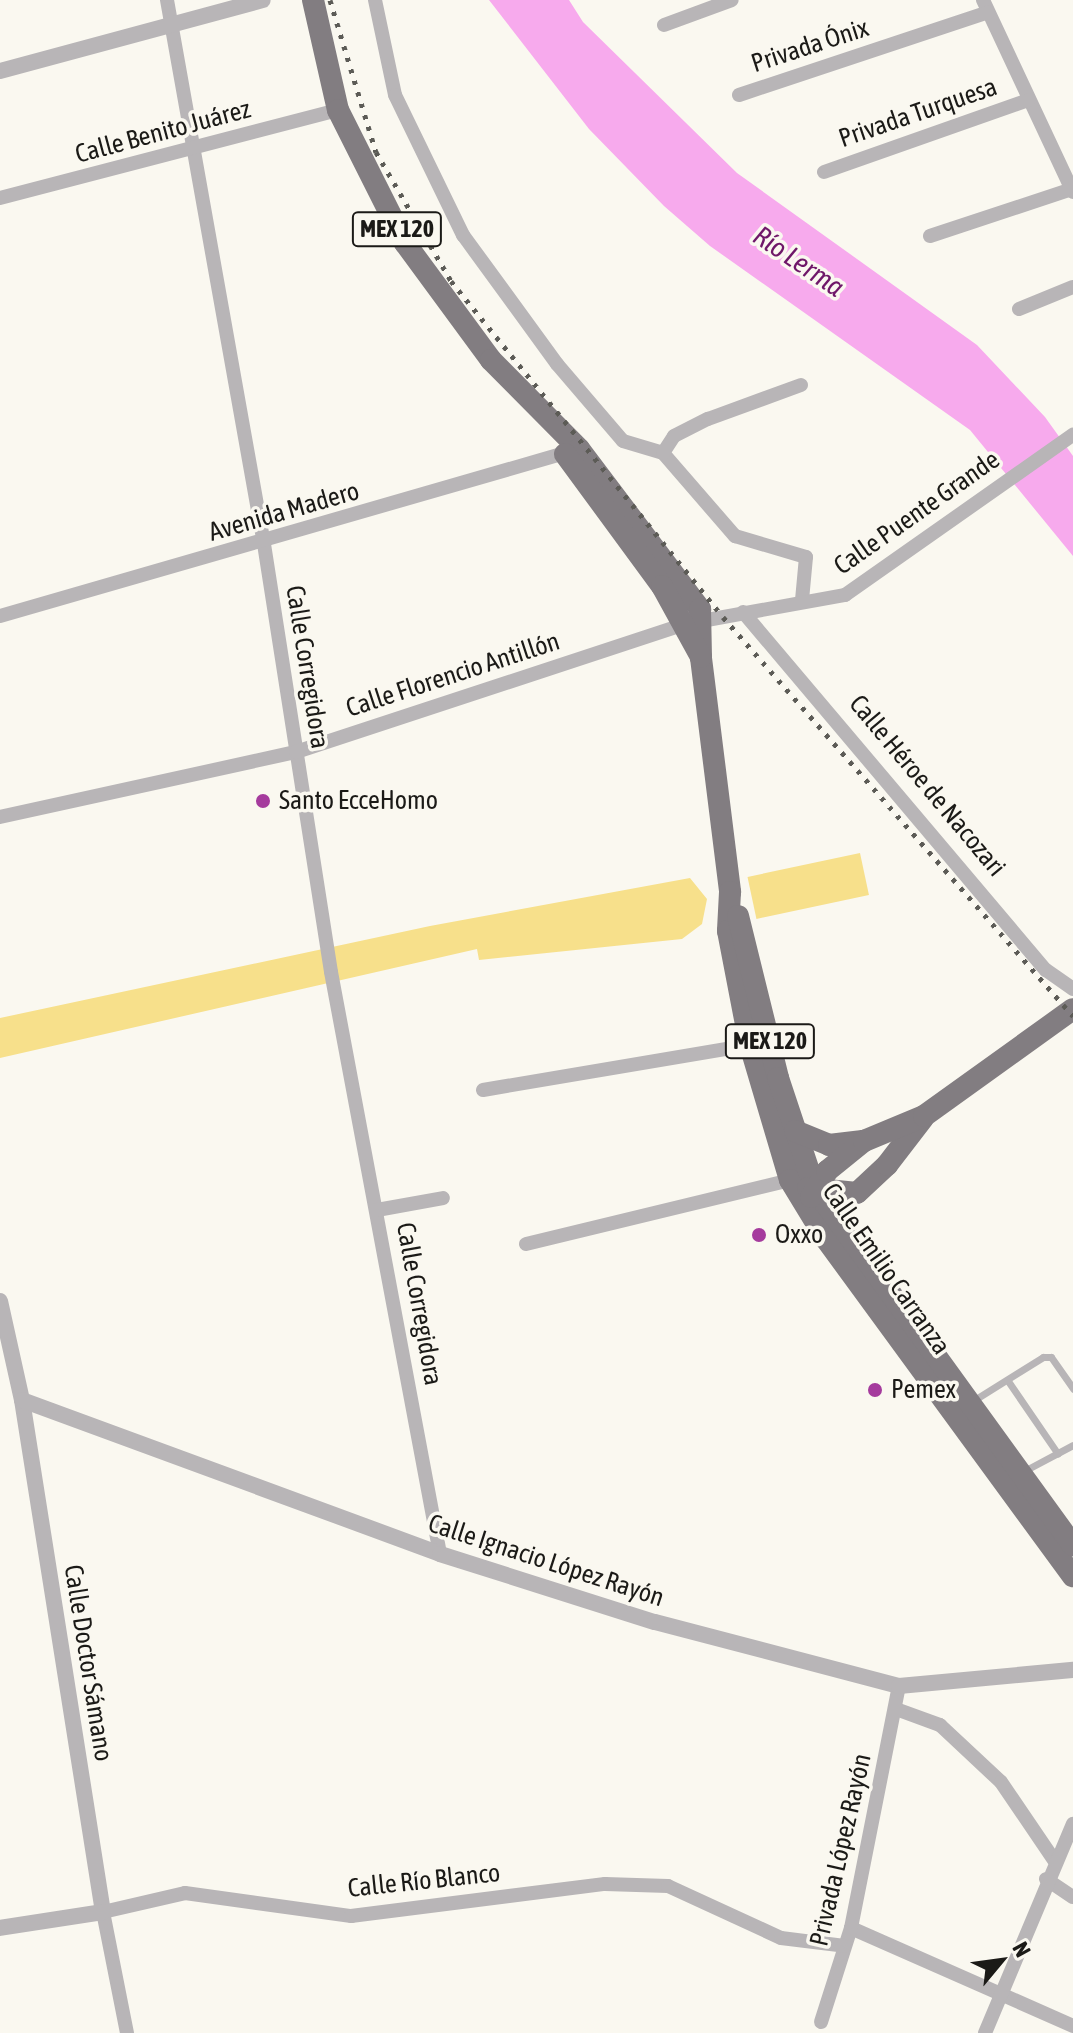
<!DOCTYPE html>
<html>
<head>
<meta charset="utf-8">
<style>
	body { margin:0 }
	#map { position:relative; width:1073px; height:2033px; overflow:hidden; background:#faf8f0; font-family:"Asap Condensed",sans-serif }
	div>[style] { position:absolute }
	.green>* { inset:0; background:#f7e08b; transform-origin:0 0 }
	.water>* { inset:0; background:#f7aaed }
	.service>* { height:7px; margin:-3.5px; padding:0 3.5px; transform-origin:3.5px; border-radius:3.5px; background:#b8b5b7 }
	.minor>* { height:14px; margin:-7px; padding:0 7px; transform-origin:7px; border-radius:7px; background:#b8b5b7 }
	.tertiary>* { height:16px; margin:-8px; padding:0 8px; transform-origin:8px; border-radius:8px; background:#b8b5b7 }
	.primary>* { height:22px; margin:-11px; padding:0 11px; transform-origin:11px; border-radius:11px; background:#827d81 }
	.rail>* { height:5px; margin-top:-2.5px; transform-origin:0; background:repeating-linear-gradient(90deg,#5c5b56 0 4px,transparent 0 12px) }
	.dots>* { width:22px; height:22px; translate:-50% -50%; box-sizing:border-box; border:4px solid #faf8f0; border-radius:50% }
	span { translate:-50% -50%; white-space:nowrap; text-align:center; line-height:1.15; -webkit-text-stroke:7px #faf8f0; paint-order:stroke }
	.shield-label span { padding:2px 6px; background:#faf8f0; border:2px solid; border-radius:6px; -webkit-text-stroke-width:0 }
	.shield-label { font-size:24px; color:#1b1a17; font-weight:700 }
	.street-label { font-size:26px; color:#1b1a17 }
	.poi-label { font-size:26px; color:#1b1a17 }
	.left { translate:0 -50%; text-align:left }
	.water-label { font-size:28px; color:#6f1769; font-style:italic }
	.north { position:absolute; left:961px; top:1921px; width:80px; height:80px; -webkit-text-stroke:6px #faf8f0; paint-order:stroke; rotate:61deg; font-size:22px; font-weight:700; line-height:32px; text-align:center; color:#1b1a17 }
	.north::after { content:''; display:block; margin:auto; width:28px; height:36px; background:#1b1a17; clip-path:polygon(50% 0,100% 100%,50% 72%,0 100%) }
</style>
</head>
<body>
<div id="map">
	<div class="green">
		<i style="left:860px;top:853px;width:43px;height:115px;rotate:78deg"></i>
		<i style="clip-path:polygon(690px 878px,707px 899px,702px 924px,682px 939px,479px 960px,477px 949px,0 1058px,0 1018px,430px 926px)"></i>
	</div>
	<div class="water">
		<i style="clip-path:polygon(489px 0,569px 0,583px 22px,737px 173px,977px 345px,1045px 417px,1073px 456px,1073px 556px,970px 430px,710px 246px,664px 206px,589px 129px)"></i>
	</div>
	<div class="service">
		<i style="left:1008px;top:1381px;width:88px;rotate:55.6deg"></i>
		<i style="left:971px;top:1402px;width:85px;rotate:-32deg"></i>
		<i style="left:1043px;top:1357px;width:8px"></i>
		<i style="left:1051px;top:1357px;width:39px;rotate:55deg"></i>
		<i style="left:1024px;top:1471px;width:55px;rotate:-28deg"></i>
	</div>
	<div class="minor">
		<i style="left:167px;top:0;width:553px;rotate:79.89deg"></i>
		<i style="left:264px;top:544px;width:433px;rotate:81.1deg"></i>
		<i style="left:331px;top:972px;width:592px;rotate:79.39deg"></i>
		<i style="left:375px;top:0;width:97px;rotate:78.1deg"></i>
		<i style="left:395px;top:95px;width:156px;rotate:64.1deg"></i>
		<i style="left:463px;top:235px;width:160px;rotate:53.9deg"></i>
		<i style="left:557px;top:364px;width:101px;rotate:49.4deg"></i>
		<i style="left:623px;top:441px;width:42px;rotate:16.7deg"></i>
		<i style="left:663px;top:453px;width:110px;rotate:49.1deg"></i>
		<i style="left:735px;top:536px;width:74px;rotate:16.5deg"></i>
		<i style="left:806px;top:557px;width:43px;rotate:95.3deg"></i>
		<i style="left:983px;top:0;width:212px;rotate:64.9deg"></i>
		<i style="left:664px;top:25px;width:72px;rotate:-20.2deg"></i>
		<i style="left:739px;top:95px;width:262px;rotate:-18.4deg"></i>
		<i style="left:824px;top:172px;width:217px;rotate:-19.4deg"></i>
		<i style="left:0;top:198px;width:349px;rotate:-14.6deg"></i>
		<i style="left:930px;top:236px;width:150px;rotate:-18.3deg"></i>
		<i style="left:1019px;top:309px;width:58px;rotate:-22.2deg"></i>
		<i style="left:663px;top:453px;width:20px;rotate:-57deg"></i>
		<i style="left:674px;top:436px;width:38px;rotate:-27deg"></i>
		<i style="left:708px;top:419px;width:99px;rotate:-20.1deg"></i>
		<i style="left:743px;top:612px;width:469px;rotate:49.8deg"></i>
		<i style="left:1046px;top:970px;width:33px;rotate:35deg"></i>
		<i style="left:0;top:616px;width:595px;rotate:-16.09deg"></i>
		<i style="left:0;top:817px;width:303px;rotate:-12.4deg"></i>
		<i style="left:296px;top:752px;width:410px;rotate:-18.2deg"></i>
		<i style="left:685px;top:624px;width:163px;rotate:-10.3deg"></i>
		<i style="left:845px;top:595px;width:279px;rotate:-35.1deg"></i>
		<i style="left:483px;top:1090px;width:271px;rotate:-9.6deg"></i>
		<i style="left:377px;top:1210px;width:67px;rotate:-10.3deg"></i>
		<i style="left:526px;top:1244px;width:272px;rotate:-13.6deg"></i>
		<i style="left:896px;top:1709px;width:47px;rotate:20deg"></i>
		<i style="left:940px;top:1725px;width:83px;rotate:43.1deg"></i>
		<i style="left:1001px;top:1782px;width:94px;rotate:55.8deg"></i>
		<i style="left:1046px;top:1879px;width:32px;rotate:34deg"></i>
		<i style="left:851px;top:1928px;width:243px;rotate:23.8deg"></i>
		<i style="left:821px;top:2022px;width:99px;rotate:-72.3deg"></i>
		<i style="left:851px;top:1928px;width:247px;rotate:-78.8deg"></i>
		<i style="left:127px;top:2033px;width:123px;rotate:-101.2deg"></i>
		<i style="left:103px;top:1912px;width:84px;rotate:-13deg"></i>
		<i style="left:185px;top:1893px;width:168px;rotate:7.9deg"></i>
		<i style="left:351px;top:1916px;width:256px;rotate:-7.2deg"></i>
		<i style="left:605px;top:1884px;width:63px;rotate:1.8deg"></i>
		<i style="left:668px;top:1886px;width:124px;rotate:24.7deg"></i>
		<i style="left:781px;top:1938px;width:64px;rotate:7.1deg"></i>
		<i style="left:985px;top:2033px;width:227px;rotate:-67.2deg"></i>
	</div>
	<div class="tertiary">
		<i style="left:0;top:71px;width:272px;rotate:-15.1deg"></i>
		<i style="left:0;top:1301px;width:101px;rotate:77.5deg"></i>
		<i style="left:22px;top:1400px;width:518px;rotate:81.01deg"></i>
		<i style="left:103px;top:1912px;width:104px;rotate:171.2deg"></i>
		<i style="left:22px;top:1400px;width:445px;rotate:20.2deg"></i>
		<i style="left:440px;top:1554px;width:225px;rotate:17.6deg"></i>
		<i style="left:655px;top:1622px;width:252px;rotate:14.7deg"></i>
		<i style="left:899px;top:1686px;width:175px;rotate:-5.3deg"></i>
	</div>
	<div class="primary">
		<i style="left:313px;top:0;width:113px;rotate:77.2deg"></i>
		<i style="left:338px;top:110px;width:149px;rotate:63.3deg"></i>
		<i style="left:405px;top:243px;width:145px;rotate:53.7deg"></i>
		<i style="left:491px;top:360px;width:125px;rotate:45.3deg"></i>
		<i style="left:579px;top:449px;width:201px;rotate:52.9deg"></i>
		<i style="left:700px;top:609px;width:49px;rotate:88.8deg"></i>
		<i style="left:701px;top:658px;width:236px;rotate:82.9deg"></i>
		<i style="left:730px;top:892px;width:39px;rotate:93deg"></i>
		<i style="left:728px;top:931px;width:116px;rotate:79.1deg"></i>
		<i style="left:750px;top:1045px;width:141px;rotate:73.5deg"></i>
		<i style="left:790px;top:1180px;width:69px;rotate:58.6deg"></i>
		<i style="left:826px;top:1239px;width:418px;rotate:53.8deg"></i>
		<i style="left:565px;top:454px;width:164px;rotate:53.7deg"></i>
		<i style="left:662px;top:586px;width:81px;rotate:61.2deg"></i>
		<i style="left:738px;top:916px;width:167px;rotate:76.1deg"></i>
		<i style="left:778px;top:1078px;width:117px;rotate:71.6deg"></i>
		<i style="left:815px;top:1189px;width:440px;rotate:54.1deg"></i>
		<i style="left:795px;top:1131px;width:37px;rotate:22deg"></i>
		<i style="left:829px;top:1145px;width:34px;rotate:-7deg"></i>
		<i style="left:808px;top:1188px;width:49px;rotate:5.8deg"></i>
		<i style="left:857px;top:1193px;width:41px;rotate:-43deg"></i>
		<i style="left:887px;top:1165px;width:59px;rotate:-52.5deg"></i>
		<i style="left:811px;top:1197px;width:31px;rotate:-58deg"></i>
		<i style="left:827px;top:1171px;width:48px;rotate:-39deg"></i>
		<i style="left:864px;top:1141px;width:65px;rotate:-22.6deg"></i>
		<i style="left:924px;top:1116px;width:183px;rotate:-35.7deg"></i>
	</div>
	<div class="rail">
		<i style="left:330px;top:0;width:159px;rotate:73.2deg"></i>
		<i style="left:376px;top:152px;width:149px;rotate:59.8deg"></i>
		<i style="left:451px;top:281px;width:432px;rotate:51deg"></i>
		<i style="left:723px;top:617px;width:531px;rotate:48.74deg"></i>
	</div>
	<div class="dots">
		<i style="left:263px;top:801px;background:#a53b9d"></i>
		<i style="left:759px;top:1235px;background:#a53b9d"></i>
		<i style="left:875px;top:1390px;background:#a53b9d"></i>
	</div>
	<div class="shield-label">
		<span style="left:397px;top:229px">MEX 120</span>
		<span style="left:770px;top:1041px">MEX 120</span>
	</div>
	<div class="street-label">
		<span style="left:810px;top:46px;rotate:-18deg">Privada Ónix</span>
		<span style="left:918px;top:113px;rotate:-19deg">Privada Turquesa</span>
		<span style="left:163px;top:132px;rotate:-15deg">Calle Benito Juárez</span>
		<span style="left:284px;top:512px;rotate:-16deg">Avenida Madero</span>
		<span style="left:917px;top:513px;rotate:-35deg">Calle Puente Grande</span>
		<span style="left:307px;top:667px;rotate:81deg">Calle Corregidora</span>
		<span style="left:453px;top:675px;rotate:-18deg">Calle Florencio Antillón</span>
		<span style="left:927px;top:786px;rotate:50deg">Calle Héroe de Nacozari</span>
		<span style="left:886px;top:1269px;rotate:55deg">Calle Emilio Carranza</span>
		<span style="left:419px;top:1304px;rotate:80deg">Calle Corregidora</span>
		<span style="left:546px;top:1561px;rotate:18deg">Calle Ignacio López Rayón</span>
		<span style="left:88px;top:1663px;rotate:81deg">Calle Doctor Sámano</span>
		<span style="left:841px;top:1850px;rotate:-77deg">Privada López Rayón</span>
		<span style="left:424px;top:1881px;rotate:-6deg">Calle Río Blanco</span>
	</div>
	<div class="poi-label">
		<span class="left" style="left:279px;top:801px">Santo EcceHomo</span>
		<span class="left" style="left:775px;top:1235px">Oxxo</span>
		<span class="left" style="left:891px;top:1390px">Pemex</span>
	</div>
	<div class="water-label">
		<span style="left:799px;top:261px;rotate:34deg">Río Lerma</span>
	</div>
	<div class="north">N</div>
</div>
</body>
</html>
